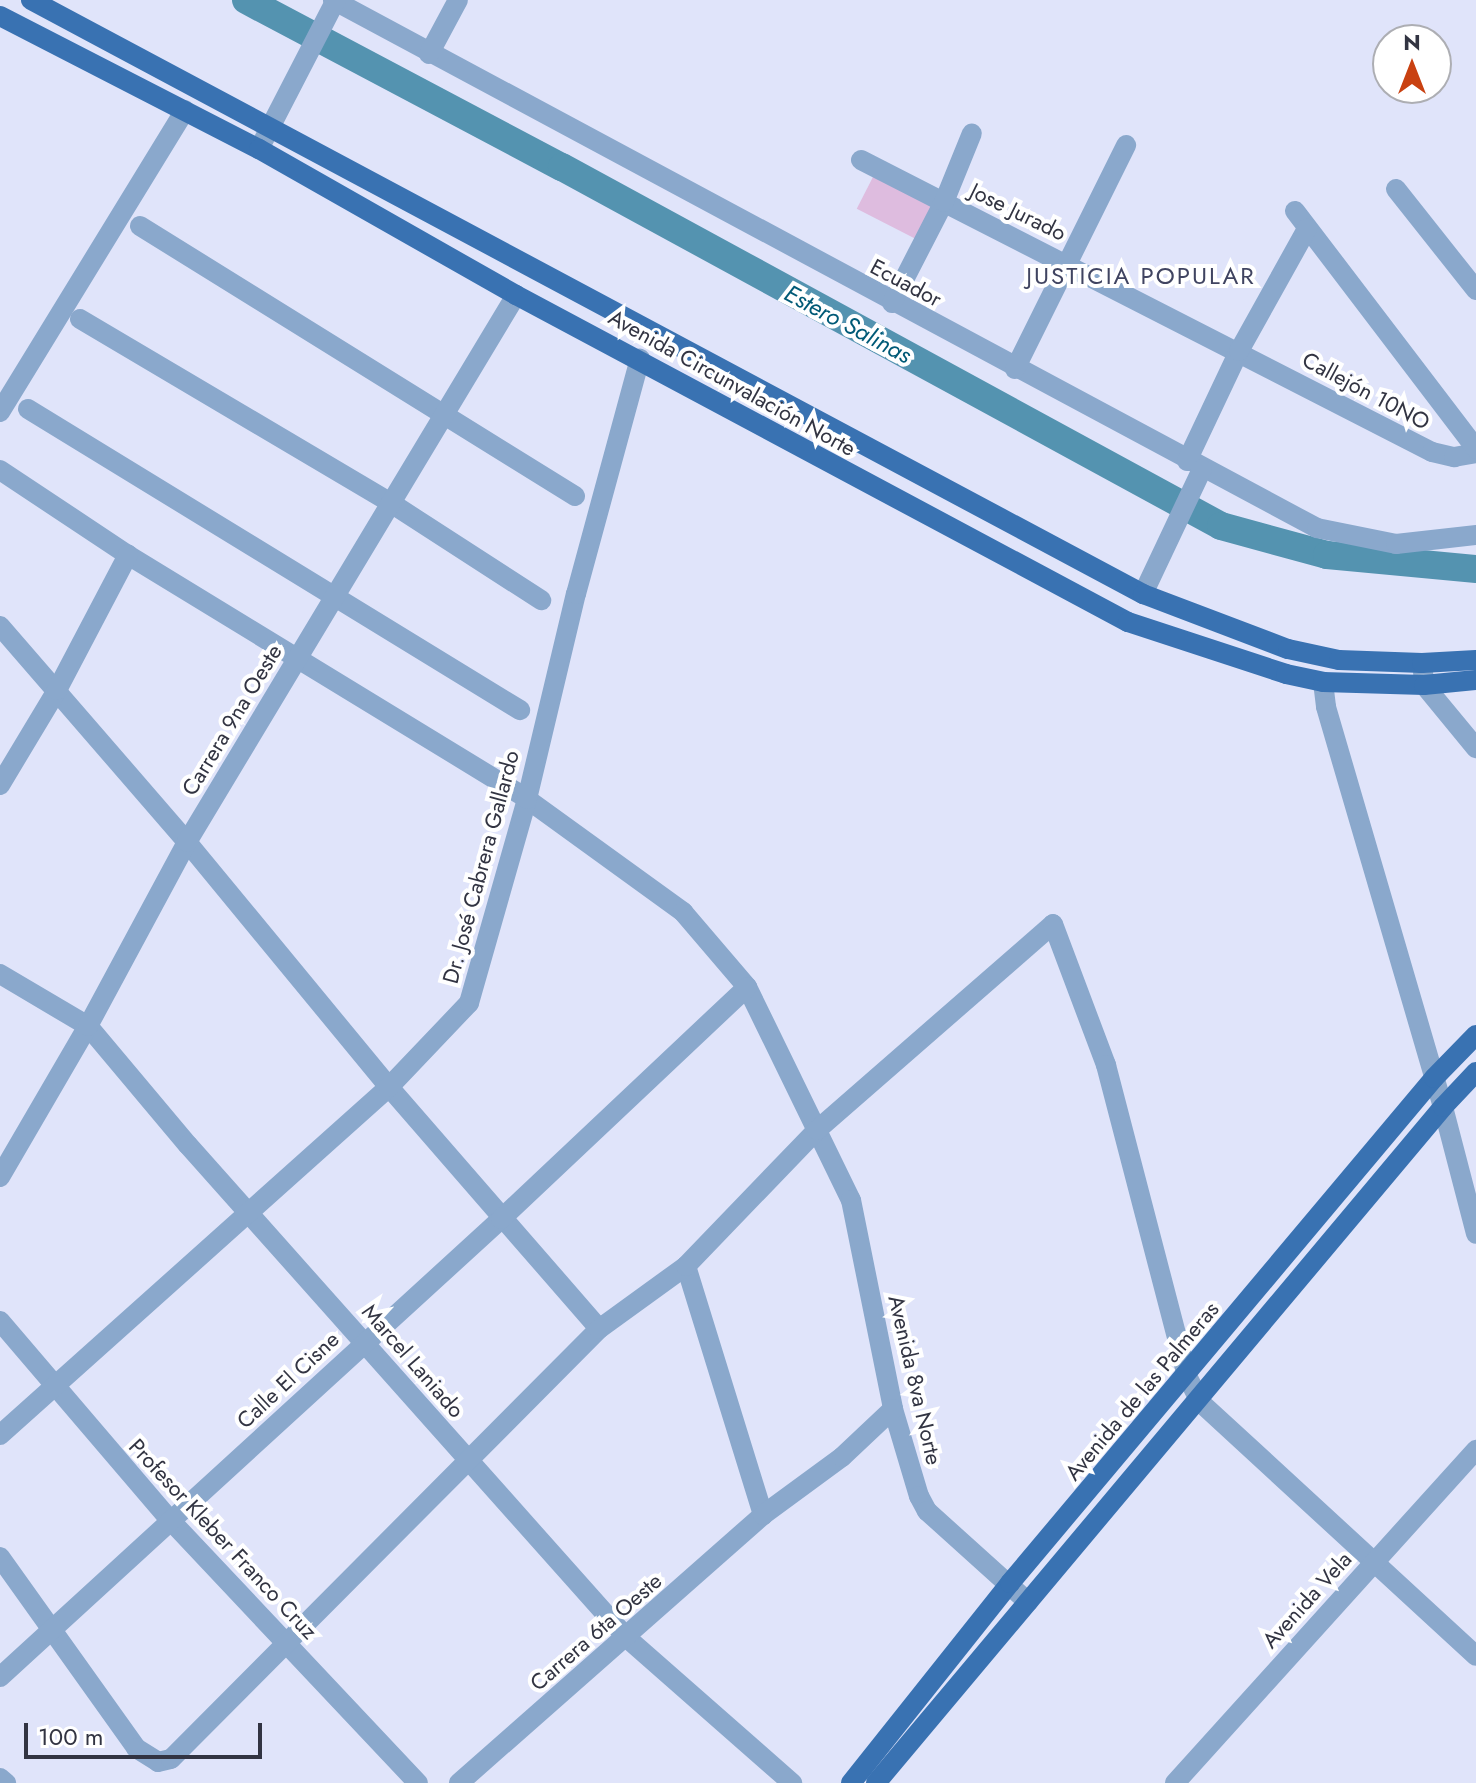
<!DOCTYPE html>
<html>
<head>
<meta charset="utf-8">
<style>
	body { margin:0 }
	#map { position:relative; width:1476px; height:1783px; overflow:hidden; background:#e0e4fa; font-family:Jost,sans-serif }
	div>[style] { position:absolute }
	.green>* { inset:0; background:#debcdf; transform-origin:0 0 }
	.river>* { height:28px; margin:-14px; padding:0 14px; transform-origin:14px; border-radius:14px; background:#5493b0 }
	.minor>* { height:20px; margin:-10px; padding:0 10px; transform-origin:10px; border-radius:10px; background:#8aa8cc }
	.major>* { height:20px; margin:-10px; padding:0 10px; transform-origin:10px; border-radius:10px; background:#3972b2 }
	span { translate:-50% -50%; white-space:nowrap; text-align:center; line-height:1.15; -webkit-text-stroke:8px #fff; paint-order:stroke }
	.street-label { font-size:22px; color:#323442 }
	.neighbourhood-label { font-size:24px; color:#404461; letter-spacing:2px }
	.water-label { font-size:24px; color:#005a77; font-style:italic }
	.north { position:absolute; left:1372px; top:24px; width:80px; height:80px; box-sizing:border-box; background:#fff; border:2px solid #adaeb3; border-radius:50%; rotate:0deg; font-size:22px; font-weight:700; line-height:32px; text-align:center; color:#323442 }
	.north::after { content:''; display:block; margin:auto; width:28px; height:36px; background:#c94111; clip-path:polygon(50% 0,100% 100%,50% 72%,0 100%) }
	.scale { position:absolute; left:24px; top:1723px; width:238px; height:36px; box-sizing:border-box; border:4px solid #323442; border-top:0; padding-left:10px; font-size:24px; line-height:28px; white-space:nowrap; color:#323442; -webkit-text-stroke:6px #fff; paint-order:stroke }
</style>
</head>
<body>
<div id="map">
	<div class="green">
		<i style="left:874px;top:175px;width:68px;height:38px;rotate:27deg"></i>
	</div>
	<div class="river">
		<i style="left:246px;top:0;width:357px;rotate:27.9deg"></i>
		<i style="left:562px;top:167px;width:750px;rotate:28.58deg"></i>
		<i style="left:1221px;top:526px;width:110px;rotate:15.3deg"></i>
		<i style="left:1327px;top:555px;width:150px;rotate:5.4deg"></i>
	</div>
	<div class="minor">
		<i style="left:333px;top:0;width:1117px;rotate:28.22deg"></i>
		<i style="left:1317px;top:528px;width:81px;rotate:11.4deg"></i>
		<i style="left:1396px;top:544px;width:81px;rotate:-6.4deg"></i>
		<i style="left:429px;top:54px;width:61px;rotate:-61.8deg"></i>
		<i style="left:259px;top:149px;width:168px;rotate:-62.7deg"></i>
		<i style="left:861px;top:160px;width:641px;rotate:27.08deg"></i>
		<i style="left:1432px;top:452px;width:23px;rotate:13deg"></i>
		<i style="left:1454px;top:457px;width:22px;rotate:-10deg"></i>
		<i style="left:1396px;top:189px;width:129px;rotate:51.6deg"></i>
		<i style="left:1295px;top:211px;width:299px;rotate:52.7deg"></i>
		<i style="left:140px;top:226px;width:512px;rotate:31.83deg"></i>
		<i style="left:892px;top:303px;width:114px;rotate:-62.8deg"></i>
		<i style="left:944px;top:202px;width:74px;rotate:-67.9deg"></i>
		<i style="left:80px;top:319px;width:361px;rotate:30.6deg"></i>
		<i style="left:391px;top:503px;width:179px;rotate:32.9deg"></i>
		<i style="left:1015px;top:369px;width:250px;rotate:-63.6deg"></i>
		<i style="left:28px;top:409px;width:577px;rotate:31.46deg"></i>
		<i style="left:0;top:412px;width:354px;rotate:-58.5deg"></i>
		<i style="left:1187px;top:461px;width:122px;rotate:-64.7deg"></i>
		<i style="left:1239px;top:351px;width:140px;rotate:-60.9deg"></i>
		<i style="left:0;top:470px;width:154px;rotate:33.6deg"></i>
		<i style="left:128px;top:555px;width:468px;rotate:31.4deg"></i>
		<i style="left:527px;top:799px;width:193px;rotate:35.9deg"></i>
		<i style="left:683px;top:912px;width:99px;rotate:49.5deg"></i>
		<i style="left:747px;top:987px;width:237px;rotate:64deg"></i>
		<i style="left:851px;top:1200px;width:213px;rotate:78.6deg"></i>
		<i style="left:893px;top:1409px;width:91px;rotate:73.4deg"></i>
		<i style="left:919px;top:1496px;width:17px;rotate:62deg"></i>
		<i style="left:927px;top:1511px;width:136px;rotate:42deg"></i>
		<i style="left:1143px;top:594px;width:138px;rotate:-64.7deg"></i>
		<i style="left:0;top:626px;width:286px;rotate:49.1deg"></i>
		<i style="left:187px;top:842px;width:318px;rotate:50.5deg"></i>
		<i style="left:389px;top:1087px;width:320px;rotate:49deg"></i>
		<i style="left:1423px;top:671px;width:14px;rotate:86deg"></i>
		<i style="left:1424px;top:685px;width:82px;rotate:50.5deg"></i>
		<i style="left:1323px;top:682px;width:25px;rotate:83deg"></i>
		<i style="left:1326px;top:707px;width:417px;rotate:73.7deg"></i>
		<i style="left:1443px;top:1107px;width:131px;rotate:75.4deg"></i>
		<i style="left:0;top:785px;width:111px;rotate:-59deg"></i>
		<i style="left:57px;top:690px;width:153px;rotate:-62.3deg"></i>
		<i style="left:0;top:974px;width:102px;rotate:30.6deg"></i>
		<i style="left:88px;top:1026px;width:155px;rotate:50deg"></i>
		<i style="left:188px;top:1145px;width:660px;rotate:48.32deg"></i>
		<i style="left:627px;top:1638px;width:220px;rotate:41.3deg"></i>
		<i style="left:0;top:1177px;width:175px;rotate:-59.8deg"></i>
		<i style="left:88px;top:1026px;width:209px;rotate:-61.7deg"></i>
		<i style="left:187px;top:842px;width:638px;rotate:-58.97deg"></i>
		<i style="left:686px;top:1266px;width:261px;rotate:72.8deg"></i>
		<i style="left:0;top:1321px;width:263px;rotate:49.5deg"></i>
		<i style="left:171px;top:1521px;width:360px;rotate:46.7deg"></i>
		<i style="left:0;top:1435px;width:522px;rotate:-41.82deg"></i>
		<i style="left:389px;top:1087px;width:116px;rotate:-46.4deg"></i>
		<i style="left:469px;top:1003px;width:212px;rotate:-74.1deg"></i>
		<i style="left:527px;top:799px;width:211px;rotate:-76.6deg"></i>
		<i style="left:576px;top:594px;width:244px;rotate:-74.8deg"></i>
		<i style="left:0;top:1557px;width:234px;rotate:54.5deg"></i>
		<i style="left:136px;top:1748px;width:26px;rotate:32deg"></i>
		<i style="left:158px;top:1762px;width:13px;rotate:-13deg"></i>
		<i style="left:171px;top:1759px;width:607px;rotate:-45.13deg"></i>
		<i style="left:599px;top:1329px;width:107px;rotate:-35.9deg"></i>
		<i style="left:686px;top:1266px;width:189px;rotate:-46.1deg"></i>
		<i style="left:817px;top:1130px;width:313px;rotate:-41.1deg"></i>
		<i style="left:1053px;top:924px;width:151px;rotate:69.4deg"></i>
		<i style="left:1106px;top:1065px;width:321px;rotate:75.4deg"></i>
		<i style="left:1187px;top:1376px;width:29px;rotate:63deg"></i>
		<i style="left:1200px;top:1402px;width:375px;rotate:42.6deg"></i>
		<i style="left:0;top:1677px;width:679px;rotate:-42.43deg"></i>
		<i style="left:501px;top:1219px;width:338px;rotate:-43.3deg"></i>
		<i style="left:0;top:1778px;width:8px;rotate:40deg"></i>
		<i style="left:459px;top:1783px;width:405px;rotate:-41.4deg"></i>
		<i style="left:763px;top:1515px;width:98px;rotate:-36.3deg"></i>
		<i style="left:842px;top:1457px;width:70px;rotate:-43.3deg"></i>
		<i style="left:1175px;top:1783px;width:449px;rotate:-47.9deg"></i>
	</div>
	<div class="major">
		<i style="left:31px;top:0;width:1261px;rotate:28.11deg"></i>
		<i style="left:1143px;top:594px;width:155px;rotate:20.8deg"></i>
		<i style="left:1288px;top:649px;width:52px;rotate:12.2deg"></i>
		<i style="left:1339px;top:660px;width:83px;rotate:2.1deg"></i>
		<i style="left:1422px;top:663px;width:54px;rotate:-3.2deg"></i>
		<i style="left:0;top:16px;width:291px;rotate:27.2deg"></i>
		<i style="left:259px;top:149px;width:296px;rotate:29.6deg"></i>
		<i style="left:516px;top:295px;width:694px;rotate:28.12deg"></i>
		<i style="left:1128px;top:622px;width:166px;rotate:18.2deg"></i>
		<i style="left:1286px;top:674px;width:38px;rotate:12deg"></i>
		<i style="left:1323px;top:682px;width:101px;rotate:1.7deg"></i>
		<i style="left:1424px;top:685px;width:52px;rotate:-5.5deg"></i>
		<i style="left:851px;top:1783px;width:256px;rotate:-51.5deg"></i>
		<i style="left:1010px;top:1583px;width:659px;rotate:-49.98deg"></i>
		<i style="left:1434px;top:1078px;width:60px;rotate:-45.7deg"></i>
		<i style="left:876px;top:1783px;width:882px;rotate:-50.01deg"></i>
		<i style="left:1443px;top:1107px;width:48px;rotate:-46.7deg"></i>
	</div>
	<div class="street-label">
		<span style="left:1018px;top:212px;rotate:26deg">Jose Jurado</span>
		<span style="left:906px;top:283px;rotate:28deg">Ecuador</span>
		<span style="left:732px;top:383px;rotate:29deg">Avenida Circunvalación Norte</span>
		<span style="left:1366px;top:391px;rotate:28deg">Callejón 10NO</span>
		<span style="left:232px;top:720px;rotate:-59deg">Carrera 9na Oeste</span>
		<span style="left:481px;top:867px;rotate:-75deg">Dr. José Cabrera Gallardo</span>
		<span style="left:413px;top:1361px;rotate:49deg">Marcel Laniado</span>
		<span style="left:288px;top:1380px;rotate:-43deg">Calle El Cisne</span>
		<span style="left:915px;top:1380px;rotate:77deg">Avenida 8va Norte</span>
		<span style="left:1142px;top:1391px;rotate:-50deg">Avenida de las Palmeras</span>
		<span style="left:223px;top:1539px;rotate:47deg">Profesor Kleber Franco Cruz</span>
		<span style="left:1307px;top:1600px;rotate:-48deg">Avenida Vela</span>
		<span style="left:596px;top:1632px;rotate:-41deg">Carrera 6ta Oeste</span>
	</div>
	<div class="neighbourhood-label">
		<span style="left:1141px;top:276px">JUSTICIA POPULAR</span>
	</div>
	<div class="water-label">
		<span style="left:848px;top:324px;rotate:28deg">Estero Salinas</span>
	</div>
	<div class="north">N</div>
	<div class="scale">100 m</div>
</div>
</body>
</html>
